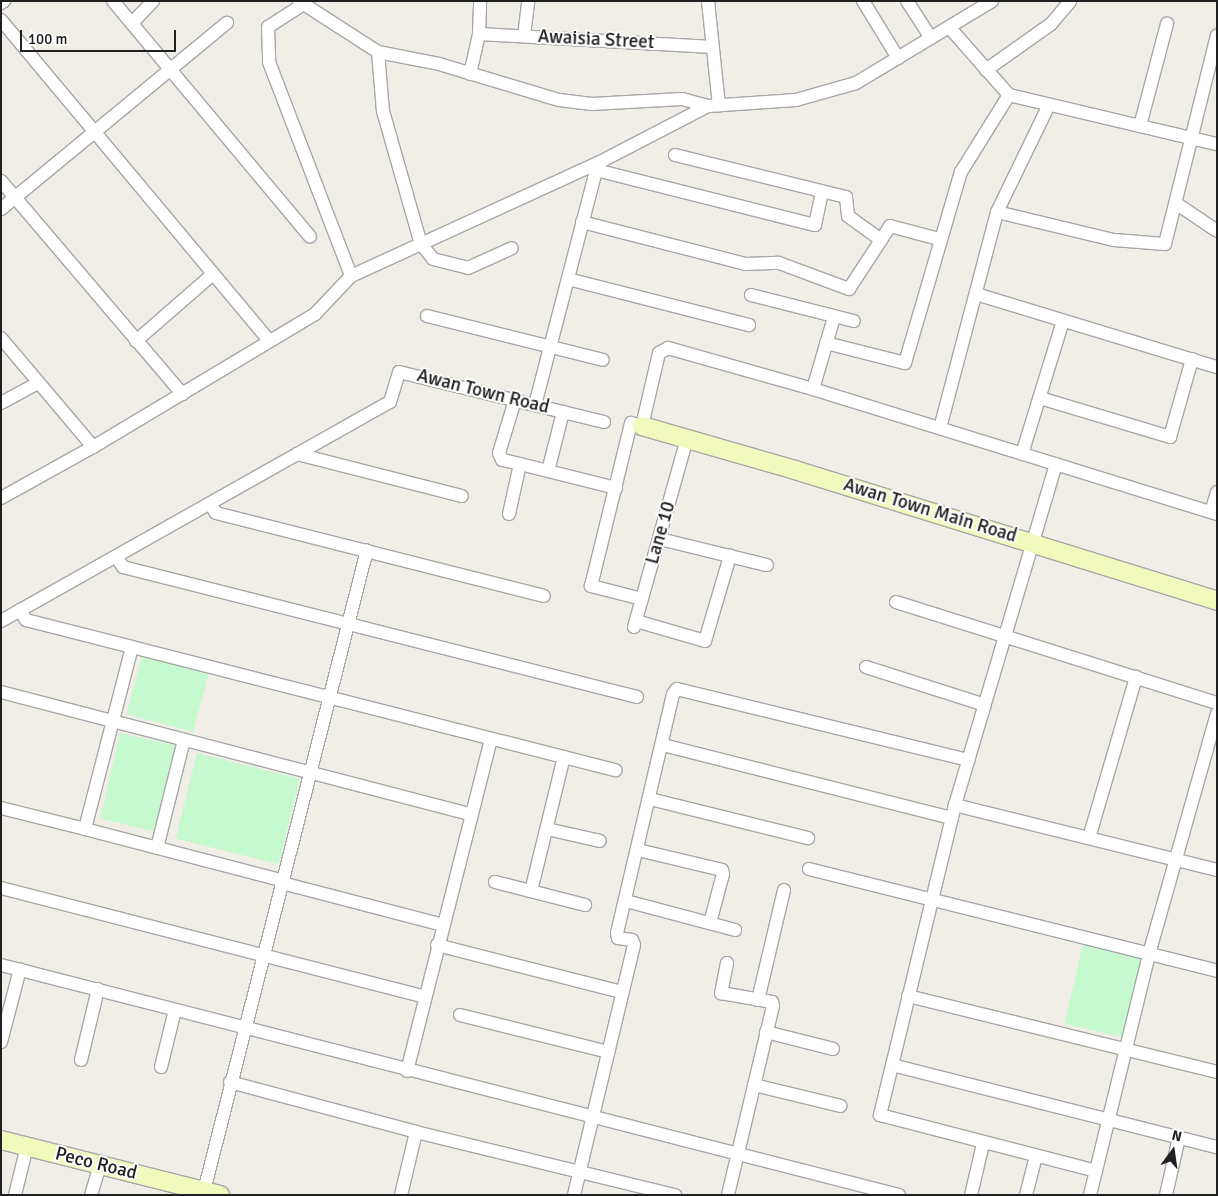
<!DOCTYPE html>
<html>
<head>
<meta charset="utf-8">
<style>
	body { margin:0 }
	#map { position:relative; width:1218px; height:1196px; overflow:hidden; background:#f1eee7; font-family:Signika,sans-serif }
	div>[style] { position:absolute }
	.park>* { inset:0; background:#c6f9ce; transform-origin:0 0 }
	.roads { filter:drop-shadow(1px 0 #a7a7a7) drop-shadow(-1px 0 #a7a7a7) drop-shadow(0 1px #a7a7a7) drop-shadow(0 -1px #a7a7a7) }
	.street>* { height:12px; margin:-6px; padding:0 6px; transform-origin:6px; border-radius:6px; background:#fff }
	.secondary>* { height:18px; margin:-9px; padding:0 9px; transform-origin:9px; border-radius:9px; background:#f1f9bd }
	span { translate:-50% -50%; white-space:nowrap; text-align:center; line-height:1.15; -webkit-text-stroke:4px #fff; paint-order:stroke }
	.street-label { font-size:19px; color:#202020 }
	.frame { position:absolute; inset:0; border:2px solid #202020; pointer-events:none }
	.north { position:absolute; left:1148px; top:1126px; width:50px; height:50px; -webkit-text-stroke:4px #fff; paint-order:stroke; rotate:14deg; font-size:14px; font-weight:700; line-height:20px; text-align:center; color:#202020 }
	.north::after { content:''; display:block; margin:auto; width:18px; height:22px; background:#202020; clip-path:polygon(50% 0,100% 100%,50% 72%,0 100%) }
	.scale { position:absolute; left:20px; top:30px; width:156px; height:22px; box-sizing:border-box; border:2px solid #202020; border-top:0; padding-left:6px; font-size:15px; line-height:18px; white-space:nowrap; color:#202020; -webkit-text-stroke:4px #fff; paint-order:stroke }
</style>
</head>
<body>
<div id="map">
	<div class="park">
		<i style="left:142px;top:656px;width:69px;height:60px;rotate:15deg"></i>
		<i style="left:120px;top:733px;width:61px;height:88px;rotate:13deg"></i>
		<i style="left:197px;top:753px;width:106px;height:88px;rotate:14deg"></i>
		<i style="left:1083px;top:944px;width:61px;height:82px;rotate:13deg"></i>
	</div>
	<div class="roads">
		<div class="street">
			<i style="left:113px;top:1px;width:307px;rotate:50.1deg"></i>
			<i style="left:299px;top:1px;width:94px;rotate:32.8deg"></i>
			<i style="left:378px;top:52px;width:62px;rotate:11.1deg"></i>
			<i style="left:439px;top:64px;width:125px;rotate:16.7deg"></i>
			<i style="left:559px;top:100px;width:33px;rotate:7deg"></i>
			<i style="left:592px;top:104px;width:90px;rotate:-3.2deg"></i>
			<i style="left:682px;top:99px;width:27px;rotate:15deg"></i>
			<i style="left:708px;top:1px;width:105px;rotate:84deg"></i>
			<i style="left:863px;top:1px;width:67px;rotate:58.4deg"></i>
			<i style="left:907px;top:1px;width:44px;rotate:57deg"></i>
			<i style="left:1px;top:3px;width:4px;rotate:-34deg"></i>
			<i style="left:302px;top:5px;width:40px;rotate:147.1deg"></i>
			<i style="left:268px;top:27px;width:35px;rotate:88deg"></i>
			<i style="left:269px;top:62px;width:229px;rotate:69deg"></i>
			<i style="left:1px;top:20px;width:418px;rotate:50.1deg"></i>
			<i style="left:132px;top:23px;width:30px;rotate:-46deg"></i>
			<i style="left:949px;top:27px;width:91px;rotate:48.6deg"></i>
			<i style="left:1009px;top:95px;width:214px;rotate:13.3deg"></i>
			<i style="left:479px;top:34px;width:234px;rotate:3.2deg"></i>
			<i style="left:524px;top:36px;width:35px;rotate:-83deg"></i>
			<i style="left:378px;top:52px;width:59px;rotate:85.2deg"></i>
			<i style="left:383px;top:111px;width:138px;rotate:74.1deg"></i>
			<i style="left:421px;top:244px;width:19px;rotate:51deg"></i>
			<i style="left:433px;top:259px;width:36px;rotate:14deg"></i>
			<i style="left:468px;top:268px;width:48px;rotate:-24.4deg"></i>
			<i style="left:986px;top:70px;width:80px;rotate:-35.3deg"></i>
			<i style="left:1051px;top:24px;width:30px;rotate:-50deg"></i>
			<i style="left:470px;top:74px;width:41px;rotate:-77.3deg"></i>
			<i style="left:479px;top:34px;width:33px;rotate:-88deg"></i>
			<i style="left:1140px;top:126px;width:106px;rotate:-75.2deg"></i>
			<i style="left:675px;top:155px;width:176px;rotate:13.8deg"></i>
			<i style="left:846px;top:197px;width:19px;rotate:84deg"></i>
			<i style="left:848px;top:216px;width:41px;rotate:36deg"></i>
			<i style="left:596px;top:170px;width:226px;rotate:14.1deg"></i>
			<i style="left:815px;top:225px;width:34px;rotate:-78deg"></i>
			<i style="left:1px;top:181px;width:280px;rotate:49.6deg"></i>
			<i style="left:1177px;top:204px;width:48px;rotate:34deg"></i>
			<i style="left:1px;top:209px;width:293px;rotate:-39.5deg"></i>
			<i style="left:997px;top:212px;width:120px;rotate:13.5deg"></i>
			<i style="left:1114px;top:240px;width:51px;rotate:4.5deg"></i>
			<i style="left:1165px;top:244px;width:215px;rotate:-76deg"></i>
			<i style="left:582px;top:222px;width:169px;rotate:14.4deg"></i>
			<i style="left:746px;top:264px;width:33px;rotate:-2deg"></i>
			<i style="left:779px;top:263px;width:75px;rotate:20.4deg"></i>
			<i style="left:849px;top:289px;width:75px;rotate:-56.9deg"></i>
			<i style="left:890px;top:226px;width:51px;rotate:14.9deg"></i>
			<i style="left:568px;top:279px;width:187px;rotate:14.3deg"></i>
			<i style="left:976px;top:294px;width:252px;rotate:16.9deg"></i>
			<i style="left:751px;top:295px;width:106px;rotate:14.2deg"></i>
			<i style="left:427px;top:316px;width:181px;rotate:14deg"></i>
			<i style="left:1px;top:338px;width:143px;rotate:49.8deg"></i>
			<i style="left:136px;top:341px;width:102px;rotate:-41deg"></i>
			<i style="left:826px;top:343px;width:81px;rotate:14.2deg"></i>
			<i style="left:905px;top:363px;width:199px;rotate:-73.7deg"></i>
			<i style="left:961px;top:172px;width:91px;rotate:-58.1deg"></i>
			<i style="left:813px;top:389px;width:75px;rotate:-73.7deg"></i>
			<i style="left:1040px;top:398px;width:136px;rotate:16.7deg"></i>
			<i style="left:1170px;top:437px;width:81px;rotate:-74.2deg"></i>
			<i style="left:1px;top:403px;width:42px;rotate:-28.4deg"></i>
			<i style="left:535px;top:405px;width:250px;rotate:-75.4deg"></i>
			<i style="left:940px;top:428px;width:223px;rotate:-75.2deg"></i>
			<i style="left:997px;top:212px;width:119px;rotate:-64.1deg"></i>
			<i style="left:297px;top:454px;width:170px;rotate:14.3deg"></i>
			<i style="left:1022px;top:454px;width:139px;rotate:-72.9deg"></i>
			<i style="left:520px;top:464px;width:99px;rotate:14deg"></i>
			<i style="left:1056px;top:464px;width:356px;rotate:106.5deg"></i>
			<i style="left:955px;top:805px;width:319px;rotate:103.6deg"></i>
			<i style="left:880px;top:1115px;width:223px;rotate:14.5deg"></i>
			<i style="left:548px;top:471px;width:61px;rotate:-75.7deg"></i>
			<i style="left:1px;top:498px;width:105px;rotate:-29deg"></i>
			<i style="left:93px;top:447px;width:259px;rotate:-30.9deg"></i>
			<i style="left:315px;top:314px;width:52px;rotate:-46.5deg"></i>
			<i style="left:351px;top:276px;width:272px;rotate:-24.6deg"></i>
			<i style="left:598px;top:163px;width:124px;rotate:-27.4deg"></i>
			<i style="left:708px;top:106px;width:88px;rotate:-3.9deg"></i>
			<i style="left:796px;top:100px;width:62px;rotate:-15.8deg"></i>
			<i style="left:856px;top:83px;width:159px;rotate:-31.1deg"></i>
			<i style="left:211px;top:505px;width:9px;rotate:58deg"></i>
			<i style="left:216px;top:513px;width:338px;rotate:14.2deg"></i>
			<i style="left:1211px;top:512px;width:21px;rotate:-73deg"></i>
			<i style="left:509px;top:514px;width:51px;rotate:-77.6deg"></i>
			<i style="left:520px;top:464px;width:18px;rotate:-167deg"></i>
			<i style="left:502px;top:460px;width:8px;rotate:-113deg"></i>
			<i style="left:499px;top:453px;width:55px;rotate:-73.2deg"></i>
			<i style="left:660px;top:539px;width:110px;rotate:13.7deg"></i>
			<i style="left:117px;top:558px;width:11px;rotate:56deg"></i>
			<i style="left:123px;top:567px;width:530px;rotate:14.19deg"></i>
			<i style="left:642px;top:599px;width:53px;rotate:-165.7deg"></i>
			<i style="left:591px;top:586px;width:168px;rotate:-76.2deg"></i>
			<i style="left:631px;top:423px;width:11px;rotate:15deg"></i>
			<i style="left:642px;top:426px;width:75px;rotate:-76.9deg"></i>
			<i style="left:659px;top:353px;width:10px;rotate:-29deg"></i>
			<i style="left:668px;top:348px;width:151px;rotate:15.8deg"></i>
			<i style="left:813px;top:389px;width:423px;rotate:17.2deg"></i>
			<i style="left:896px;top:602px;width:337px;rotate:17.5deg"></i>
			<i style="left:20px;top:610px;width:12px;rotate:59deg"></i>
			<i style="left:26px;top:620px;width:109px;rotate:14.3deg"></i>
			<i style="left:132px;top:647px;width:188px;rotate:104.5deg"></i>
			<i style="left:85px;top:829px;width:206px;rotate:14.6deg"></i>
			<i style="left:1px;top:621px;width:446px;rotate:-29.4deg"></i>
			<i style="left:390px;top:402px;width:31px;rotate:-73deg"></i>
			<i style="left:399px;top:372px;width:211px;rotate:13.7deg"></i>
			<i style="left:636px;top:621px;width:72px;rotate:16.2deg"></i>
			<i style="left:705px;top:641px;width:89px;rotate:-73.6deg"></i>
			<i style="left:634px;top:627px;width:196px;rotate:-74.3deg"></i>
			<i style="left:132px;top:647px;width:499px;rotate:14.3deg"></i>
			<i style="left:866px;top:667px;width:125px;rotate:17.7deg"></i>
			<i style="left:1px;top:692px;width:485px;rotate:14.6deg"></i>
			<i style="left:663px;top:745px;width:298px;rotate:14.2deg"></i>
			<i style="left:650px;top:799px;width:163px;rotate:13.9deg"></i>
			<i style="left:955px;top:805px;width:270px;rotate:13.9deg"></i>
			<i style="left:1px;top:808px;width:87px;rotate:14deg"></i>
			<i style="left:547px;top:829px;width:54px;rotate:12.8deg"></i>
			<i style="left:1089px;top:838px;width:168px;rotate:-73.7deg"></i>
			<i style="left:157px;top:848px;width:111px;rotate:-76deg"></i>
			<i style="left:638px;top:850px;width:86px;rotate:13.4deg"></i>
			<i style="left:722px;top:870px;width:4px;rotate:76deg"></i>
			<i style="left:723px;top:874px;width:51px;rotate:104.9deg"></i>
			<i style="left:809px;top:869px;width:421px;rotate:14deg"></i>
			<i style="left:495px;top:882px;width:93px;rotate:14.3deg"></i>
			<i style="left:282px;top:883px;width:166px;rotate:14.6deg"></i>
			<i style="left:1px;top:888px;width:438px;rotate:14.4deg"></i>
			<i style="left:531px;top:891px;width:138px;rotate:-76.2deg"></i>
			<i style="left:626px;top:901px;width:113px;rotate:14.9deg"></i>
			<i style="left:437px;top:945px;width:191px;rotate:14.3deg"></i>
			<i style="left:727px;top:963px;width:31px;rotate:101deg"></i>
			<i style="left:721px;top:993px;width:52px;rotate:10deg"></i>
			<i style="left:772px;top:1002px;width:4px;rotate:76deg"></i>
			<i style="left:773px;top:1006px;width:194px;rotate:103.4deg"></i>
			<i style="left:1px;top:965px;width:927px;rotate:14.37deg"></i>
			<i style="left:908px;top:996px;width:318px;rotate:13.8deg"></i>
			<i style="left:758px;top:1000px;width:113px;rotate:-76.7deg"></i>
			<i style="left:460px;top:1015px;width:153px;rotate:14deg"></i>
			<i style="left:766px;top:1032px;width:69px;rotate:14.2deg"></i>
			<i style="left:1px;top:1042px;width:75px;rotate:-75.4deg"></i>
			<i style="left:81px;top:1060px;width:73px;rotate:-76.5deg"></i>
			<i style="left:892px;top:1065px;width:335px;rotate:14.2deg"></i>
			<i style="left:161px;top:1067px;width:59px;rotate:-76.2deg"></i>
			<i style="left:407px;top:1071px;width:342px;rotate:-75.8deg"></i>
			<i style="left:230px;top:1082px;width:193px;rotate:15deg"></i>
			<i style="left:416px;top:1132px;width:267px;rotate:13.7deg"></i>
			<i style="left:754px;top:1085px;width:89px;rotate:13.6deg"></i>
			<i style="left:204px;top:1191px;width:661px;rotate:-75.73deg"></i>
			<i style="left:15px;top:1195px;width:50px;rotate:-76.2deg"></i>
			<i style="left:91px;top:1195px;width:31px;rotate:-73deg"></i>
			<i style="left:401px;top:1195px;width:65px;rotate:-76.6deg"></i>
			<i style="left:574px;top:1195px;width:257px;rotate:-76.5deg"></i>
			<i style="left:634px;top:945px;width:5px;rotate:-112deg"></i>
			<i style="left:632px;top:940px;width:14px;rotate:-172deg"></i>
			<i style="left:618px;top:938px;width:5px;rotate:-101deg"></i>
			<i style="left:617px;top:933px;width:245px;rotate:-76.8deg"></i>
			<i style="left:673px;top:694px;width:6px;rotate:-51deg"></i>
			<i style="left:677px;top:689px;width:300px;rotate:13.7deg"></i>
			<i style="left:971px;top:1195px;width:52px;rotate:-76.8deg"></i>
			<i style="left:1026px;top:1195px;width:40px;rotate:-75.6deg"></i>
			<i style="left:1090px;top:1195px;width:248px;rotate:-76.2deg"></i>
			<i style="left:1149px;top:954px;width:250px;rotate:-74.2deg"></i>
			<i style="left:1166px;top:1195px;width:58px;rotate:-77.2deg"></i>
		</div>
		<div class="secondary">
			<i style="left:642px;top:426px;width:159px;rotate:16deg"></i>
			<i style="left:795px;top:470px;width:442px;rotate:17.2deg"></i>
			<i style="left:1px;top:1140px;width:226px;rotate:14.1deg"></i>
		</div>
	</div>
	<div class="street-label">
		<span style="left:596px;top:40px;rotate:3deg">Awaisia Street</span>
		<span style="left:483px;top:392px;rotate:14deg">Awan Town Road</span>
		<span style="left:930px;top:511px;rotate:17deg">Awan Town Main Road</span>
		<span style="left:661px;top:533px;rotate:-74deg">Lane 10</span>
		<span style="left:96px;top:1164px;rotate:14deg">Peco Road</span>
	</div>
	<div class="frame"></div>
	<div class="north">N</div>
	<div class="scale">100 m</div>
</div>
</body>
</html>
